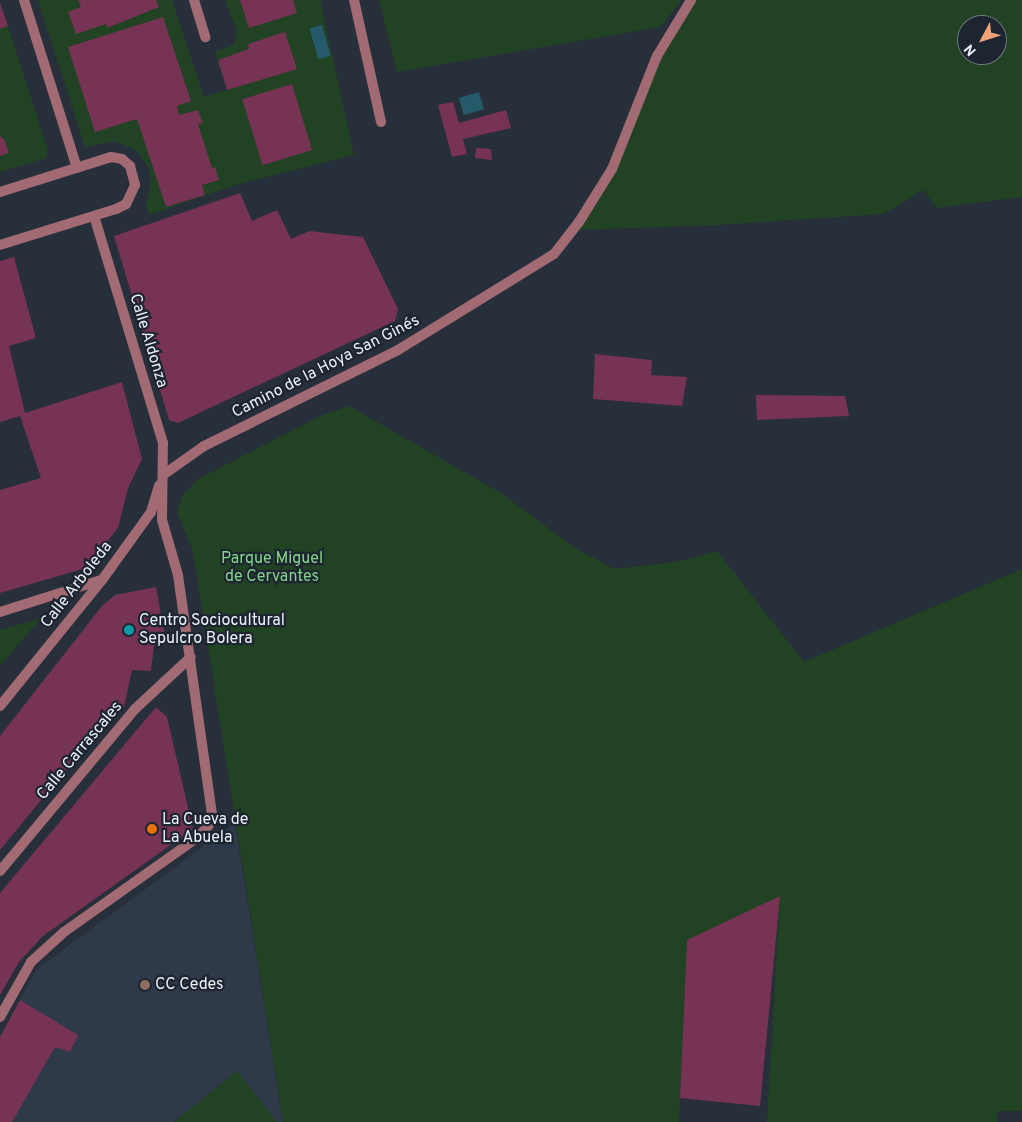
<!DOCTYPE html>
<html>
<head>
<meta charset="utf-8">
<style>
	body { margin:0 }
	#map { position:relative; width:1022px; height:1122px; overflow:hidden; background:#272f3a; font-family:Overpass,sans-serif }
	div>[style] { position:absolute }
	.built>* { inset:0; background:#2e3949 }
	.green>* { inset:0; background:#214223 }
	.water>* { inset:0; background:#245a69; transform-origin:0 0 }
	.building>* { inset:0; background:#763353; transform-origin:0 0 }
	.street>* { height:10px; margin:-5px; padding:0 5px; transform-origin:5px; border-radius:5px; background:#a26a73 }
	.dots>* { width:14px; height:14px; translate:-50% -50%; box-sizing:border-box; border:2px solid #1d2530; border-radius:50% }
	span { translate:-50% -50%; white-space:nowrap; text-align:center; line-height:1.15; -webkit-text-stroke:4.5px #1d2530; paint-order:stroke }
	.street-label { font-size:16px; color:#edf2f9 }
	.park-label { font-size:16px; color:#85d68a }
	.poi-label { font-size:16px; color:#edf2f9 }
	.left { translate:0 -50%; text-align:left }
	.north { position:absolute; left:957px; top:15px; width:50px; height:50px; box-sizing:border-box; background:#1d2530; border:1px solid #707780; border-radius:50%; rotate:230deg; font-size:14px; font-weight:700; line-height:20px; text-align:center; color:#edf2f9 }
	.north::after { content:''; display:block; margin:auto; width:18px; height:22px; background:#f0a279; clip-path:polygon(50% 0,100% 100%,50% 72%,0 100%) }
</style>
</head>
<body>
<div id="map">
	<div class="built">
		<i style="clip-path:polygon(235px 823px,283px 1122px,0 1122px,0 1037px,37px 969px)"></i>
	</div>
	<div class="green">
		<i style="clip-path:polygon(38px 0,172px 0,204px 97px,227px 90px,215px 51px,234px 45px,237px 32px,225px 0,320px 0,354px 155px,235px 185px,149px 215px,146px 205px,151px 182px,149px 169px,137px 151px,115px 141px,85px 147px)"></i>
		<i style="clip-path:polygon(379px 0,681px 0,661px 27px,397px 72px)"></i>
		<i style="clip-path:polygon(evenodd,696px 0,1022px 0,1022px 197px,936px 208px,924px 190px,883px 214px,718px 225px,579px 230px,659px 58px,696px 0,967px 25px,997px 25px,997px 55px,967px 55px,967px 25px)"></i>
		<i style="clip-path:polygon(0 2px,48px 150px,46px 158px,0 172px)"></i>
		<i style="clip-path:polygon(349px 406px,501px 493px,575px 548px,614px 569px,677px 562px,717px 551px,804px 662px,1022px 569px,1022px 1111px,997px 1111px,997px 1122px,767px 1122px,780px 897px,687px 941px,679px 1122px,283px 1122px,193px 551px,177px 512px,182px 497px,198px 479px,323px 415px)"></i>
		<i style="clip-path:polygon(41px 618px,0 666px,0 630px)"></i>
		<i style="clip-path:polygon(237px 1071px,277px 1122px,174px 1122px)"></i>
	</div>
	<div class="water">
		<i style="left:322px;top:25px;width:32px;height:13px;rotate:74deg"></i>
		<i style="left:479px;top:92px;width:18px;height:21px;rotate:74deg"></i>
	</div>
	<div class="building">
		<i style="clip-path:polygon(78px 0,156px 0,159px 7px,107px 28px,106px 24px,76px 34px,68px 12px,81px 7px)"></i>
		<i style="clip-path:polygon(240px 0,293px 0,297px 13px,249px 28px)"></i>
		<i style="clip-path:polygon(0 3px,8px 26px,0 29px)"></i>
		<i style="clip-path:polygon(163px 17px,191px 101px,177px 106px,179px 115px,198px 110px,203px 123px,198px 124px,212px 168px,215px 167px,219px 180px,202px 185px,205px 195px,166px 207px,137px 119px,95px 132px,68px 47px)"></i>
		<i style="clip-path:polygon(285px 32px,297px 69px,227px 90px,218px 60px,249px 49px,248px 44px)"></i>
		<i style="left:292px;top:84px;width:69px;height:52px;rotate:73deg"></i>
		<i style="clip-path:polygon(453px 102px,459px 123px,506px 110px,511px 128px,463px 139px,467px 154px,452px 157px,438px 105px)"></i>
		<i style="clip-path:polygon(0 136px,4px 139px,9px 153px,0 156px)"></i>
		<i style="clip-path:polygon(476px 148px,491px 149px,492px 160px,475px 158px)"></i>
		<i style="clip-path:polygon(240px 193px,252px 221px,277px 210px,291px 239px,309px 231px,363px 237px,398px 309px,395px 321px,178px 423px,169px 420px,114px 236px)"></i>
		<i style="clip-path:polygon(14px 257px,36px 338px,9px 346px,25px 413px,122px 382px,142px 459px,128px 488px,118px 528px,86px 568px,0 593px,0 490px,41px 478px,20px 416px,0 422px,0 261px)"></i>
		<i style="clip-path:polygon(595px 354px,652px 360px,651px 375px,687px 377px,682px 406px,593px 399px)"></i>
		<i style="clip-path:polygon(756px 395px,845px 396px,849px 416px,757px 420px)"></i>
		<i style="clip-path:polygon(156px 587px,165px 636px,154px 646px,151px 671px,132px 670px,124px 707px,93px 737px,0 850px,0 736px,102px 606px,115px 595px)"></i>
		<i style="clip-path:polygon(156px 707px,167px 717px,193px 829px,43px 936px,19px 962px,0 995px,0 893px)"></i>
		<i style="clip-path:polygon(780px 896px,760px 1106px,680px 1098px,687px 940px)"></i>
		<i style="clip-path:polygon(20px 1000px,78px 1035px,70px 1052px,55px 1047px,12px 1122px,0 1122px,0 1037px)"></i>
	</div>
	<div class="street">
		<i style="left:24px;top:0;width:176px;rotate:72.5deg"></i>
		<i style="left:194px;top:0;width:39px;rotate:73deg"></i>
		<i style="left:354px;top:0;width:125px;rotate:77.5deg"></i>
		<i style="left:0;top:192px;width:116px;rotate:-17.5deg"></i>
		<i style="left:111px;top:157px;width:11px;rotate:10deg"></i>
		<i style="left:122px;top:159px;width:11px;rotate:41deg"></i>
		<i style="left:130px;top:166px;width:20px;rotate:75deg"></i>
		<i style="left:135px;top:185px;width:21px;rotate:115deg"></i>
		<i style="left:126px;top:204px;width:11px;rotate:153deg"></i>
		<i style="left:116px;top:209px;width:121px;rotate:162.8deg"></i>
		<i style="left:163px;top:475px;width:50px;rotate:-35.3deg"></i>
		<i style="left:204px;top:446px;width:216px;rotate:-26.3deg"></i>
		<i style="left:398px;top:350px;width:183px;rotate:-31.6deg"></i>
		<i style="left:554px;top:254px;width:41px;rotate:-52deg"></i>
		<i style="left:579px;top:222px;width:62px;rotate:-58.1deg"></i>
		<i style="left:612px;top:169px;width:122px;rotate:-68.3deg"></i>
		<i style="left:657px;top:56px;width:66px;rotate:-58.7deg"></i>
		<i style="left:0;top:612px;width:106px;rotate:-17.6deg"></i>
		<i style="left:0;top:706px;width:162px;rotate:-51deg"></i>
		<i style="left:102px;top:580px;width:84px;rotate:-54.2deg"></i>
		<i style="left:151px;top:512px;width:28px;rotate:-73deg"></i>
		<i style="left:0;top:871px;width:211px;rotate:-50.2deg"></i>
		<i style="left:135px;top:709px;width:76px;rotate:-42.9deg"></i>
		<i style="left:0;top:1017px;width:63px;rotate:-60.6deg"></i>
		<i style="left:31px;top:962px;width:45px;rotate:-42.3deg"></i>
		<i style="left:64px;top:932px;width:164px;rotate:-35.3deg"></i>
		<i style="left:198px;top:837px;width:22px;rotate:-47deg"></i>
		<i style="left:213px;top:821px;width:248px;rotate:-98.1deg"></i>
		<i style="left:178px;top:575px;width:57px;rotate:-106.2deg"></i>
		<i style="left:162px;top:520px;width:77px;rotate:-89.3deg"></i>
		<i style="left:163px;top:443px;width:237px;rotate:-106.9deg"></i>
	</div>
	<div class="dots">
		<i style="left:129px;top:630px;background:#0f9aa8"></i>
		<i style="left:152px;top:829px;background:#e8710a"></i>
		<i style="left:145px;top:985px;background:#8d6e63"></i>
	</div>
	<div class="street-label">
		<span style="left:148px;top:341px;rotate:73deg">Calle Aldonza</span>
		<span style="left:326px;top:367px;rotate:-27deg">Camino de la Hoya San Ginés</span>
		<span style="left:77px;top:585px;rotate:-52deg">Calle Arboleda</span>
		<span style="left:80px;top:751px;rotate:-50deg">Calle Carrascales</span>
	</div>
	<div class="park-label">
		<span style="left:272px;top:568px">Parque Miguel<br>de Cervantes</span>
	</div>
	<div class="poi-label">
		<span class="left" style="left:139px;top:630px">Centro Sociocultural<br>Sepulcro Bolera</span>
		<span class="left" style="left:162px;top:829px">La Cueva de<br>La Abuela</span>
		<span class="left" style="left:155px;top:985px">CC Cedes</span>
	</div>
	<div class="north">N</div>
</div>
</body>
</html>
